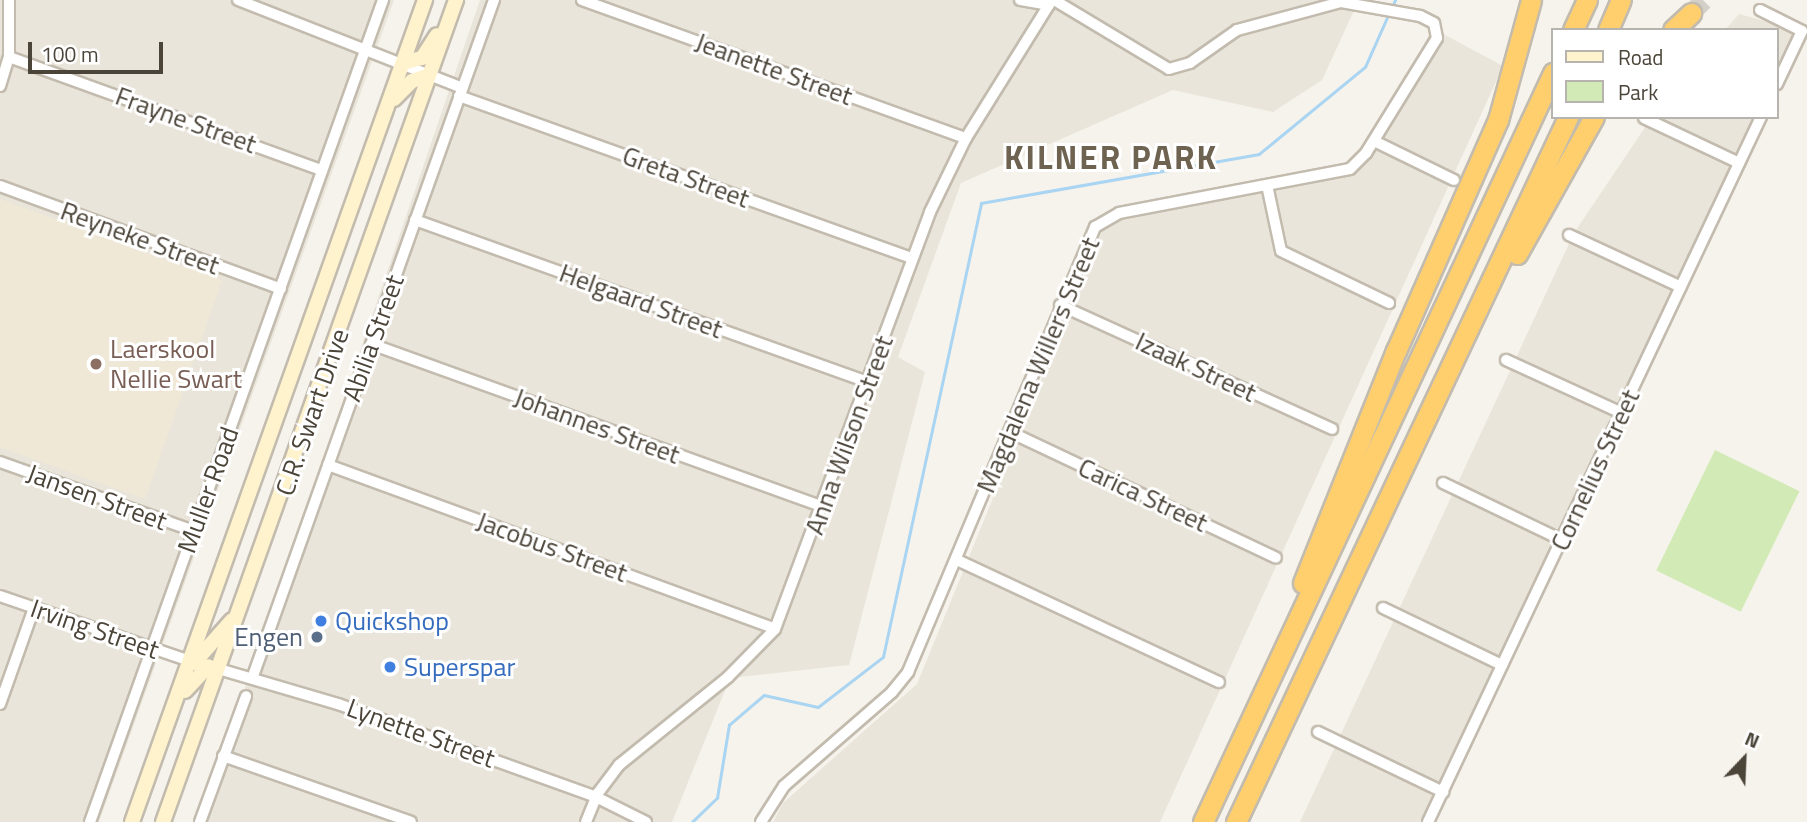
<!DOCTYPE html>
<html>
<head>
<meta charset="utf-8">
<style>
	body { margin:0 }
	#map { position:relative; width:1807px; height:822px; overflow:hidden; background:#f6f3ec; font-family:"Titillium Web",sans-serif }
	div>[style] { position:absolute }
	.residential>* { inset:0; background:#eae5da }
	.education>* { inset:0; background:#efe8d6 }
	.green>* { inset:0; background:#d2eab5; transform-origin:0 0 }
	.stream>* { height:2.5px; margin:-1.25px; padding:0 1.25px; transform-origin:1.25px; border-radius:1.25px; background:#a9d4f2 }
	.motorway-tunnel>* { height:19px; margin-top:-9.5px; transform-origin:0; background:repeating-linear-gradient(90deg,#d4d0c8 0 19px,transparent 0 29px) }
	.roads { filter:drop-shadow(2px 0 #c2bbae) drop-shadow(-2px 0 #c2bbae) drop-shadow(0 2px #c2bbae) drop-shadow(0 -2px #c2bbae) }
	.minor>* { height:10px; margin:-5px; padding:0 5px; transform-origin:5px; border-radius:5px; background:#fff }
	.secondary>* { height:14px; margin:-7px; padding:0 7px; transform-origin:7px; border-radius:7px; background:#fff3cd }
	.motorway>* { height:19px; margin:-9.5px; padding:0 9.5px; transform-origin:9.5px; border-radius:9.5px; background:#ffcf6e }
	.dots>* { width:19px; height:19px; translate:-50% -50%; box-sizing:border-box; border:4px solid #fff; border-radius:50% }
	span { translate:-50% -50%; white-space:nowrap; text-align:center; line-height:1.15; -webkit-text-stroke:6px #fff; paint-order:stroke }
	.street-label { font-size:26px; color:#4b4439 }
	.education-label { font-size:26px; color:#785e54 }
	.left { translate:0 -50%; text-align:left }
	.shop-label { font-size:26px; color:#366cbe }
	.service-label { font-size:26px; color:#4e5e75 }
	.right { translate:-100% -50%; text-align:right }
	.district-label { font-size:33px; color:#6e6250; font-weight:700; letter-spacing:2px }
	.legend { position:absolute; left:1551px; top:28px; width:228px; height:91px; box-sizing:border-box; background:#fff; border:2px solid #b7b4b0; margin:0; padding:9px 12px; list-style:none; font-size:21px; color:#4b4439 }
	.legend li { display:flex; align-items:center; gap:14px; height:35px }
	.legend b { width:35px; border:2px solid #b7b4b0 }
	.north { position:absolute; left:1709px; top:724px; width:70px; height:70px; -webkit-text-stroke:5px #fff; paint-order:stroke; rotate:23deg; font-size:19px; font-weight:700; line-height:28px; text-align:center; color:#4b4439 }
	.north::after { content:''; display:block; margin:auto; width:24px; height:32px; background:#4b4439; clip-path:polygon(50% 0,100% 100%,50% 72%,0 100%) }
	.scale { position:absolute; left:28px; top:42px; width:135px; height:32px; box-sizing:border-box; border:4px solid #4b4439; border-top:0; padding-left:9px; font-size:21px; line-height:24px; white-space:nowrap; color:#4b4439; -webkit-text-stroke:5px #fff; paint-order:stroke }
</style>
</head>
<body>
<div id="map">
	<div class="residential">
		<i style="clip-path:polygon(0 0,394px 0,99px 822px,0 822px)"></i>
		<i style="clip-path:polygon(480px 0,1359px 0,1322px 80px,1273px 112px,1173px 90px,961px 183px,898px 357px,925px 372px,849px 665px,730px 678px,672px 822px,199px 822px)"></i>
		<i style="clip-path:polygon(1739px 14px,1802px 31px,1777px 83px,1777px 30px,1725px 30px)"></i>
		<i style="clip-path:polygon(1432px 28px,1503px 66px,1160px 822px,773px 822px,783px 803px,917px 684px,1105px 224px,1367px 161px)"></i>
		<i style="clip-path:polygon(1652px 117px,1761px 117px,1431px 822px,1300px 822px,1574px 233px)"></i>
	</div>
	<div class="education">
		<i style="clip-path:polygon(0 199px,222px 280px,145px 499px,0 447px)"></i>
	</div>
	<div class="green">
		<i style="left:1715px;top:450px;width:94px;height:134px;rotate:26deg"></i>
	</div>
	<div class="stream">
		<i style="left:1392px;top:7px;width:8px;rotate:-67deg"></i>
		<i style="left:692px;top:822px;width:35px;rotate:-44deg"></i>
		<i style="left:717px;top:798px;width:74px;rotate:-80.7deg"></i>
		<i style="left:729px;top:725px;width:46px;rotate:-40.6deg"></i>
		<i style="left:764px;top:695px;width:55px;rotate:12.5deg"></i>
		<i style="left:818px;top:707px;width:82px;rotate:-37.6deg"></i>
		<i style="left:883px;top:657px;width:464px;rotate:-77.8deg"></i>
		<i style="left:981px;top:203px;width:282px;rotate:-10deg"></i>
		<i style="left:1259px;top:154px;width:137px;rotate:-39.4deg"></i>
		<i style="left:1365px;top:67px;width:59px;rotate:-66deg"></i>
	</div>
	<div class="motorway-tunnel">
		<i style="left:1691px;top:13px;width:18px;rotate:-45deg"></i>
	</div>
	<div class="roads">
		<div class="minor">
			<i style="left:238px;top:0;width:241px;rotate:21.4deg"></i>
			<i style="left:582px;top:0;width:408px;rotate:19.8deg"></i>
			<i style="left:1020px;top:0;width:29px;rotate:10deg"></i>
			<i style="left:1760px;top:10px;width:47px;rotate:26.6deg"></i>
			<i style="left:1802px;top:31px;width:59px;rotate:115.3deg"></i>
			<i style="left:9px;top:57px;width:333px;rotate:19.9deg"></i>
			<i style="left:0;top:86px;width:30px;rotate:-73deg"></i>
			<i style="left:9px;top:57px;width:57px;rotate:-90deg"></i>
			<i style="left:459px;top:96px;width:481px;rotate:19.7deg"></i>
			<i style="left:1644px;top:118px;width:105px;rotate:25.3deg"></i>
			<i style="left:1374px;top:141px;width:89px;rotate:26deg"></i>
			<i style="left:1267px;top:185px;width:67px;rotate:78deg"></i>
			<i style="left:1281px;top:251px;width:120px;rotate:25.7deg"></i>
			<i style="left:0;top:186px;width:299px;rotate:20.1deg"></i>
			<i style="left:415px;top:220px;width:480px;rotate:19.7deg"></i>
			<i style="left:1569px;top:235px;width:123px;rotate:24.9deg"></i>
			<i style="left:1060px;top:305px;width:299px;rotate:24.5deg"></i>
			<i style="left:371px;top:344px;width:480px;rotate:19.8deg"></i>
			<i style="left:1506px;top:360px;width:128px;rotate:24.6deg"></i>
			<i style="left:1010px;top:432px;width:294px;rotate:25.3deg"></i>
			<i style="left:0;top:462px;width:206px;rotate:19.6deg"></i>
			<i style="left:328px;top:465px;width:476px;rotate:20.1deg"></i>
			<i style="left:1443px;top:483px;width:132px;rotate:25.6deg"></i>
			<i style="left:957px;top:560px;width:289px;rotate:25deg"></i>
			<i style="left:0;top:596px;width:207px;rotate:18.9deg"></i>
			<i style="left:1383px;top:608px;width:132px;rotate:25.6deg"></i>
			<i style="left:212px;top:667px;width:131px;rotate:16.4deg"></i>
			<i style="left:338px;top:704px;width:274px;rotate:19.8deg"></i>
			<i style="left:596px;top:797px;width:56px;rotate:26.6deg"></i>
			<i style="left:253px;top:676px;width:718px;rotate:-70.38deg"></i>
			<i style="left:0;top:704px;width:102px;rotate:-70.5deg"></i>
			<i style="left:1318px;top:732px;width:139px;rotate:25.6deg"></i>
			<i style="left:223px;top:756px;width:199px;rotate:19.3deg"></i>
			<i style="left:90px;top:822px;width:873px;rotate:-70.38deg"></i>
			<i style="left:200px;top:822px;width:134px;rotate:-69.9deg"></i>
			<i style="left:586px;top:822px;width:31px;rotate:-68deg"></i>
			<i style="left:598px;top:793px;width:35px;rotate:-53deg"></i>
			<i style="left:619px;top:765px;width:140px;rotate:-38.9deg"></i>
			<i style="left:728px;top:677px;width:67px;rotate:-45.6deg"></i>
			<i style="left:775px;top:629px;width:445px;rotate:-69.6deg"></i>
			<i style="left:930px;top:212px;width:82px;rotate:-64.1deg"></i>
			<i style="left:966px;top:138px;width:163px;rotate:-58.1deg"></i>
			<i style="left:761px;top:822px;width:43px;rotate:-57.4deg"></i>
			<i style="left:784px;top:786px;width:143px;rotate:-41deg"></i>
			<i style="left:892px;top:692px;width:26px;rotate:-51deg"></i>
			<i style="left:908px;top:672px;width:483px;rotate:-67.2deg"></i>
			<i style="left:1095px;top:227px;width:28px;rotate:-30deg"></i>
			<i style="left:1119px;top:213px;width:235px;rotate:-10.8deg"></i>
			<i style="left:1350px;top:169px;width:23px;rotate:-45deg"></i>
			<i style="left:1366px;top:153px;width:135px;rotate:-58.3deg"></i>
			<i style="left:1437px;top:38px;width:15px;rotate:-101deg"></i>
			<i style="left:1434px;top:23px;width:16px;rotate:-153deg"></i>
			<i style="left:1420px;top:16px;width:80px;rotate:-170deg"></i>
			<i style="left:1341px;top:2px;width:108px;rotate:164.9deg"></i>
			<i style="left:1237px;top:30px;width:57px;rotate:144.9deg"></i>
			<i style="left:1190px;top:63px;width:22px;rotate:164deg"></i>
			<i style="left:1169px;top:69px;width:134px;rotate:-149deg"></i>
			<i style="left:1428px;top:822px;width:780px;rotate:-64.72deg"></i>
		</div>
		<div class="secondary">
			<i style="left:403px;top:63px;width:20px;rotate:-15deg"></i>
			<i style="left:422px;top:58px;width:27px;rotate:-57deg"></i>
			<i style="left:394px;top:99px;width:25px;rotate:-45deg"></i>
			<i style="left:412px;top:81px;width:18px;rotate:-19deg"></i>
			<i style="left:194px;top:663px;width:57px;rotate:-48.5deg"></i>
			<i style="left:185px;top:691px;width:34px;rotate:-47deg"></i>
			<i style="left:132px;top:822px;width:873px;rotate:-70.38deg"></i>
			<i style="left:163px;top:822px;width:873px;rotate:-70.38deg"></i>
		</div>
		<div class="motorway">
			<i style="left:1573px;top:30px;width:33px;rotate:-65deg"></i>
			<i style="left:1608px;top:30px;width:33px;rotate:-67deg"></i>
			<i style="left:1673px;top:30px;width:25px;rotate:-43deg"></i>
			<i style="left:1517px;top:254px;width:157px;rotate:-60.7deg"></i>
			<i style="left:1303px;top:583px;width:250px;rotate:-68.2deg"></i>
			<i style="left:1396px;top:351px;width:253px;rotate:-66.2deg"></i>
			<i style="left:1498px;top:120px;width:124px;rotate:-74.6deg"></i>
			<i style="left:1203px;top:822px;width:827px;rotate:-64.95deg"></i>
			<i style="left:1236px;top:822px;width:779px;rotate:-64.78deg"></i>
		</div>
	</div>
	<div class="dots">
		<i style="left:96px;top:364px;background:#8d6e63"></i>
		<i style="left:321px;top:621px;background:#3f7fe0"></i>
		<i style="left:317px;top:637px;background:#5c6f8a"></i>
		<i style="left:390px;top:667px;background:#3f7fe0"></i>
	</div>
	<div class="street-label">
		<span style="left:774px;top:69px;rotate:20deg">Jeanette Street</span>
		<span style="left:186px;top:120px;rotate:20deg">Frayne Street</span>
		<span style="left:686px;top:177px;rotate:20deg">Greta Street</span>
		<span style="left:140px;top:238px;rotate:20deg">Reyneke Street</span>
		<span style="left:641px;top:301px;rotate:20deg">Helgaard Street</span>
		<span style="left:373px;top:338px;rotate:-70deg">Abilia Street</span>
		<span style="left:1038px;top:365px;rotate:-67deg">Magdalena Willers Street</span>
		<span style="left:1196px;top:367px;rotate:25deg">Izaak Street</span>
		<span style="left:312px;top:412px;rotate:-71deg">C.R. Swart Drive</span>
		<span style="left:597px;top:426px;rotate:20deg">Johannes Street</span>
		<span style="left:849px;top:435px;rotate:-70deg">Anna Wilson Street</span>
		<span style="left:1595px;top:470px;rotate:-65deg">Cornelius Street</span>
		<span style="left:208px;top:490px;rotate:-70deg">Muller Road</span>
		<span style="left:1143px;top:495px;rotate:25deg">Carica Street</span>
		<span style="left:97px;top:497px;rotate:20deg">Jansen Street</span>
		<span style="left:552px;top:547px;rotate:20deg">Jacobus Street</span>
		<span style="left:95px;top:629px;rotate:19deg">Irving Street</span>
		<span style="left:421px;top:733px;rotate:20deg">Lynette Street</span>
	</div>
	<div class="education-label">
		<span class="left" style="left:110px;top:364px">Laerskool<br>Nellie Swart</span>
	</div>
	<div class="shop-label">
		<span class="left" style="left:335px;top:621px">Quickshop</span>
		<span class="left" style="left:404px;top:667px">Superspar</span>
	</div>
	<div class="service-label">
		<span class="right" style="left:303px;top:637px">Engen</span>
	</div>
	<div class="district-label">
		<span style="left:1111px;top:158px">KILNER PARK</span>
	</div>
	<ul class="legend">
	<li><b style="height:9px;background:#fff3cd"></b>Road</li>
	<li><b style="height:19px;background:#d2eab5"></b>Park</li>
	</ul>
	<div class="north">N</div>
	<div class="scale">100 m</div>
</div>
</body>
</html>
